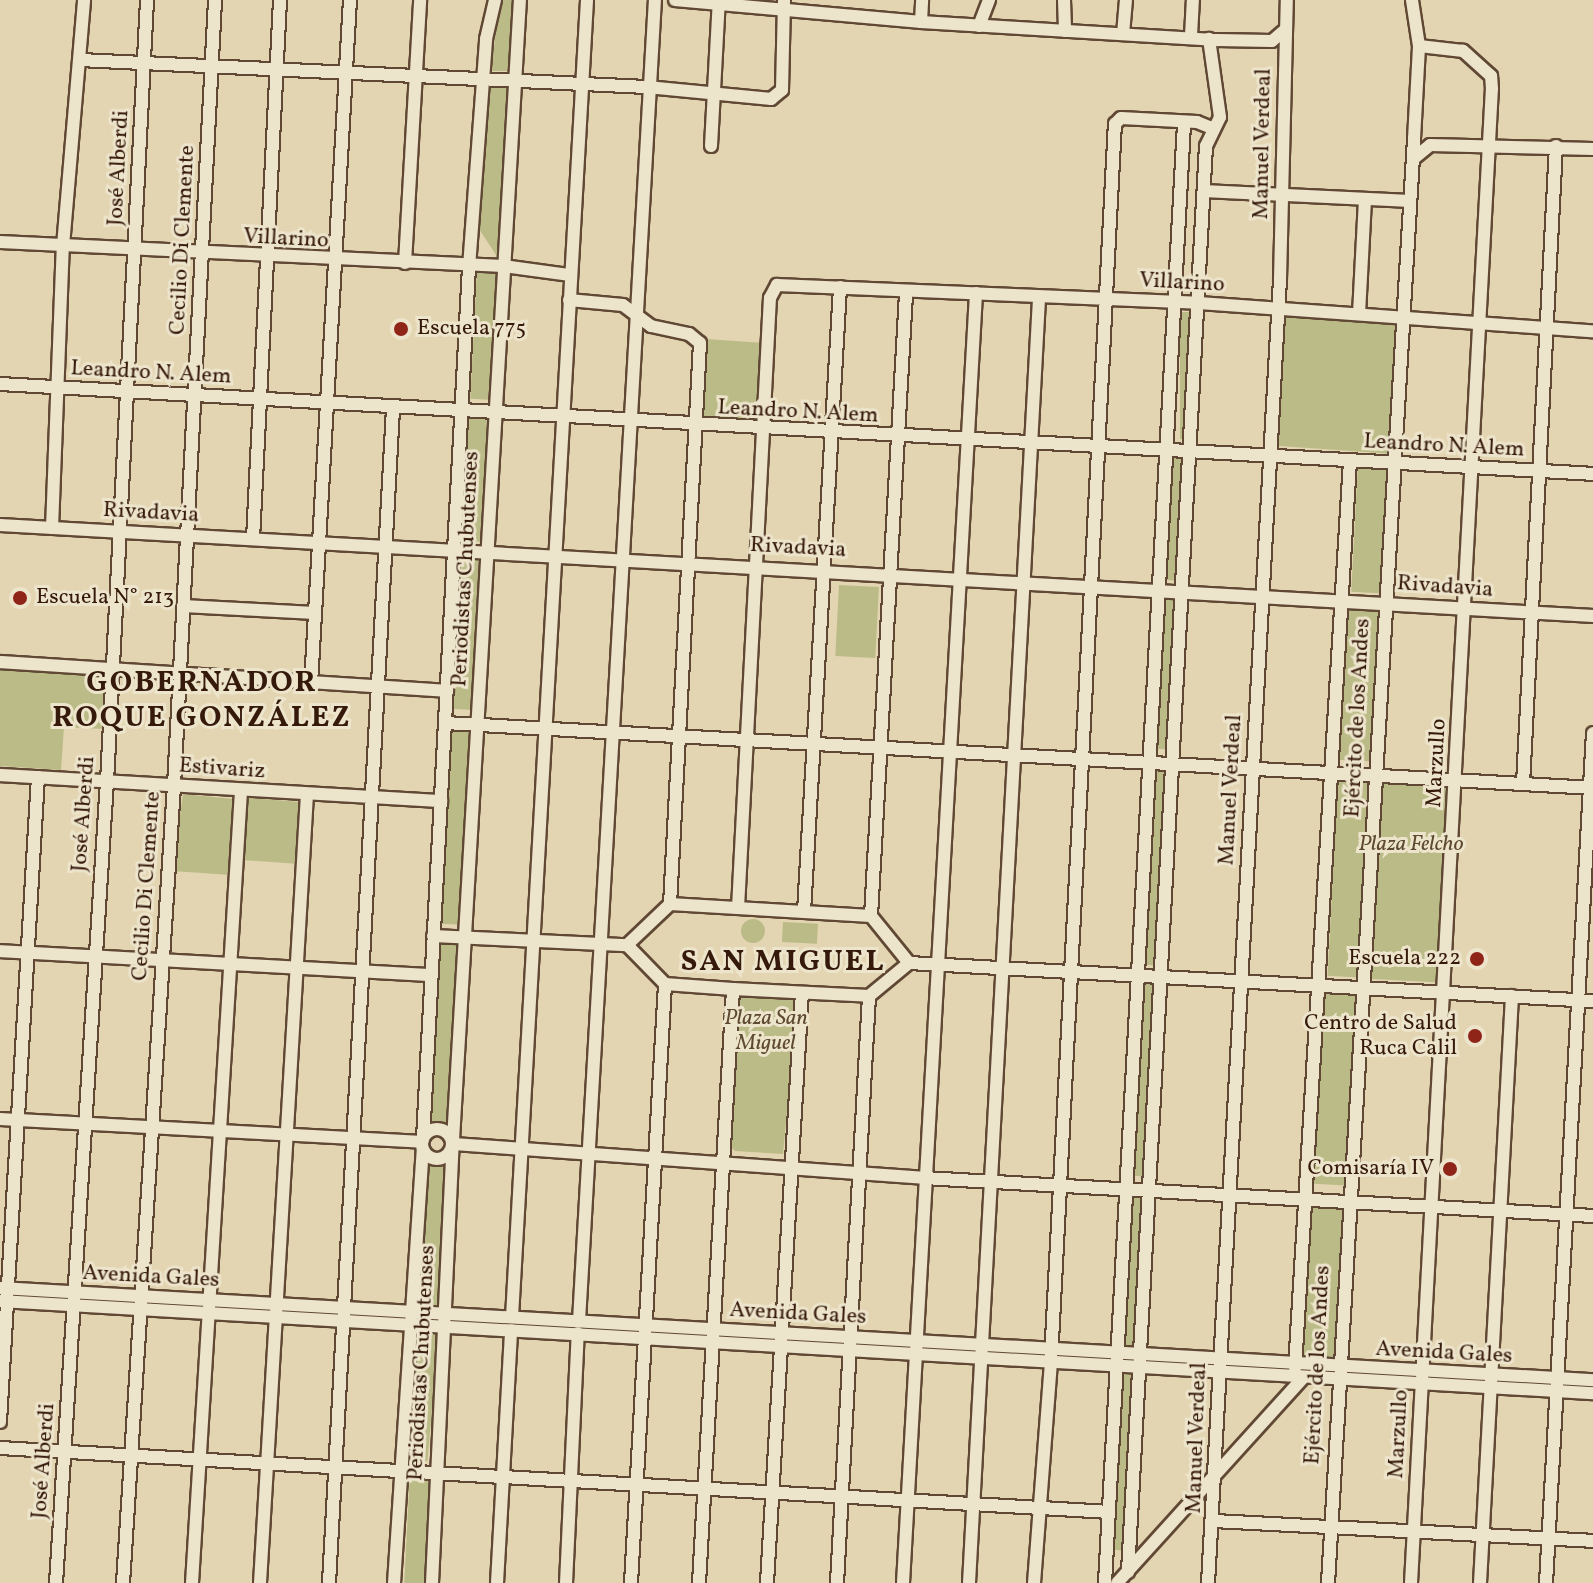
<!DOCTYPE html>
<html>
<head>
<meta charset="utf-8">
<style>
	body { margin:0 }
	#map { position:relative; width:1593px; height:1583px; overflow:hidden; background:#e3d5b1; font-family:Vollkorn,serif }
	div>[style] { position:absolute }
	.green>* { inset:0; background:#bbbb87; transform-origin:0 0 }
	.round { border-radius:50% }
	.roads { filter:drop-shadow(2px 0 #604834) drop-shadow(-2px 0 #604834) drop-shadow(0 2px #604834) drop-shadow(0 -2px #604834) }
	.minor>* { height:12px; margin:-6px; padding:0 6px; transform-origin:6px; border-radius:6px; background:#ede4cc }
	.minor>.ring { margin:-6px; padding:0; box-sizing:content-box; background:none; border:12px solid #ede4cc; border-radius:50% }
	.dots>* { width:22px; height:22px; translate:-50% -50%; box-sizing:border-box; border:4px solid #ede4cc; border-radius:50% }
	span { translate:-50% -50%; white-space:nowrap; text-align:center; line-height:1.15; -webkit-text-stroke:6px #ede4cc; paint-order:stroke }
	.street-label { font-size:22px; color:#35190a }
	.poi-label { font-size:22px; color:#35190a }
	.left { translate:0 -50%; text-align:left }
	.right { translate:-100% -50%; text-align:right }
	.park-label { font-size:22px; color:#5d4a30; font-style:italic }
	.district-label { font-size:30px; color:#35190a; font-weight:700; letter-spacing:2px }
</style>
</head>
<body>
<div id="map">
	<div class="green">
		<i style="clip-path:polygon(500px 0,513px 0,508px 71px,491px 71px)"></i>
		<i style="clip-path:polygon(489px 84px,508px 84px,498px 258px,479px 229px)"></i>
		<i style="left:477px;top:269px;width:20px;height:130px;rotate:3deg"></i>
		<i style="left:1180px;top:312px;width:14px;height:127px"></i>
		<i style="left:1286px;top:312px;width:114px;height:134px;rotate:4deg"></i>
		<i style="left:706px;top:339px;width:58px;height:77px;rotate:4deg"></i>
		<i style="left:469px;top:410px;width:20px;height:131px;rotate:3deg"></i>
		<i style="left:1172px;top:456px;width:14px;height:124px;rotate:4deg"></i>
		<i style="left:1358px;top:463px;width:33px;height:129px;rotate:3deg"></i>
		<i style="left:460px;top:554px;width:21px;height:155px;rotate:3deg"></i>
		<i style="left:839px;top:585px;width:40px;height:71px;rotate:3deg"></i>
		<i style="left:1165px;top:593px;width:14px;height:156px;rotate:4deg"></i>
		<i style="left:1347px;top:606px;width:34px;height:154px;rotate:3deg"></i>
		<i style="clip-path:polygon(0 666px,106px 675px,104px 729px,64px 727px,61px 770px,0 766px)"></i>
		<i style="left:451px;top:729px;width:21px;height:195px;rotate:3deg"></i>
		<i style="left:1155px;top:767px;width:14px;height:198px;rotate:4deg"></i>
		<i style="left:1338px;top:777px;width:33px;height:199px;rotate:3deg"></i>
		<i style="left:1378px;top:777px;width:73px;height:202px;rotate:3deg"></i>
		<i style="clip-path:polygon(183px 794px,234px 799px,231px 875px,172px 871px)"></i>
		<i style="clip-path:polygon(250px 798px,300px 802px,299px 864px,242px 860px,245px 803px)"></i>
		<i class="round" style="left:741px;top:919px;width:24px;height:24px"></i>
		<i style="left:783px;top:922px;width:35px;height:20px;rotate:3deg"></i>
		<i style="left:439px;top:939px;width:21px;height:188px;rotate:3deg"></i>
		<i style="left:1144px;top:979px;width:14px;height:197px;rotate:4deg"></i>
		<i style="left:1324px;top:989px;width:33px;height:195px;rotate:3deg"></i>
		<i style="clip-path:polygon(744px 993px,789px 996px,797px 1004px,783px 1154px,735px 1151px,730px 1146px,738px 999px)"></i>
		<i style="left:427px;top:1160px;width:21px;height:147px;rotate:3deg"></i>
		<i style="left:1133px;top:1195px;width:14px;height:151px;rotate:4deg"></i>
		<i style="left:1310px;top:1204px;width:34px;height:153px;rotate:3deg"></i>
		<i style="left:418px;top:1328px;width:21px;height:132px;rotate:5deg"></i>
		<i style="left:1122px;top:1367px;width:13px;height:183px;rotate:4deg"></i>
		<i style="left:410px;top:1473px;width:21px;height:110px;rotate:3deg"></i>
	</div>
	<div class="roads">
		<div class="minor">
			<i style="left:675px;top:0;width:247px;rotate:5.1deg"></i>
			<i style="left:921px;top:22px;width:297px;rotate:3.5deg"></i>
			<i style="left:1217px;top:40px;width:55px;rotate:1deg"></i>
			<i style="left:1272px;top:41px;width:16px;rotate:-40deg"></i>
			<i style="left:1064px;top:0;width:31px;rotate:88deg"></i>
			<i style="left:921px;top:22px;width:22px;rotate:-87deg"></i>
			<i style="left:979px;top:26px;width:28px;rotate:-69deg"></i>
			<i style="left:1123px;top:34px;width:34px;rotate:-85deg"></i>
			<i style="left:1191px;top:36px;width:36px;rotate:-87deg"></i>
			<i style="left:80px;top:60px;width:568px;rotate:2.73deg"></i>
			<i style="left:647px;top:87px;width:125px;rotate:5.5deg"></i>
			<i style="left:771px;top:99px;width:14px;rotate:-39deg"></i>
			<i style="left:782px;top:90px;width:90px;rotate:-88.7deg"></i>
			<i style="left:711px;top:146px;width:146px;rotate:-86.9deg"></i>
			<i style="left:1413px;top:159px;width:22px;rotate:-39deg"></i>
			<i style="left:1430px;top:145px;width:163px;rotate:1.4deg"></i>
			<i style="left:1204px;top:191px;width:206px;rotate:2.8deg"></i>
			<i style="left:0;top:242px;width:504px;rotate:2.73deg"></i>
			<i style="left:503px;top:266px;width:68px;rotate:7.7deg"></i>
			<i style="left:405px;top:263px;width:263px;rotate:-86.7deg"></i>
			<i style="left:569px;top:300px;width:54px;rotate:5.3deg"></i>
			<i style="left:623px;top:305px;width:35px;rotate:37deg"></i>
			<i style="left:651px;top:326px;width:39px;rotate:12deg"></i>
			<i style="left:689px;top:334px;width:14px;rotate:39deg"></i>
			<i style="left:700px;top:343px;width:562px;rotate:93.06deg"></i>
			<i style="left:1359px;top:314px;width:115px;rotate:-87deg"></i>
			<i style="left:0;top:384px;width:1596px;rotate:3.23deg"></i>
			<i style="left:0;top:525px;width:1596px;rotate:3.27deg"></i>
			<i style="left:52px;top:528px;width:282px;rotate:-87.8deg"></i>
			<i style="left:63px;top:246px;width:247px;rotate:-85.1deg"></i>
			<i style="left:253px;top:539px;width:540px;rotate:-87.13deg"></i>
			<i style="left:183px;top:606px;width:132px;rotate:3deg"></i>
			<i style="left:0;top:662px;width:448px;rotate:3.7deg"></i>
			<i style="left:311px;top:684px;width:685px;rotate:-86.74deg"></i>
			<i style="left:445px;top:723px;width:1150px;rotate:3.24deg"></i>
			<i style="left:0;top:775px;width:442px;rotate:3.4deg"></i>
			<i style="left:1523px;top:784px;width:639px;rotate:-87.04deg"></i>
			<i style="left:738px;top:908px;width:611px;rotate:-87deg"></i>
			<i style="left:770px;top:298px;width:15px;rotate:-62deg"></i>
			<i style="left:777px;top:285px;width:421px;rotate:2.4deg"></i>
			<i style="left:1198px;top:303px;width:396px;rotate:4.1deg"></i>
			<i style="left:804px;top:912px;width:626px;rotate:-86.7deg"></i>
			<i style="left:871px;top:916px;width:623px;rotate:-86.78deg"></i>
			<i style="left:433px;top:936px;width:194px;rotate:2.7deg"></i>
			<i style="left:627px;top:945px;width:59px;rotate:-43.6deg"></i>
			<i style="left:670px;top:904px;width:201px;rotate:3.4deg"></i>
			<i style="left:871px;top:916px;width:60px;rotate:51deg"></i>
			<i style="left:627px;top:945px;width:54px;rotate:45.7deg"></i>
			<i style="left:665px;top:984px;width:68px;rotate:4.2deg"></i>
			<i style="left:733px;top:989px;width:136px;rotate:2.9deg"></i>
			<i style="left:869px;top:996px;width:52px;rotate:-39.5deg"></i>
			<i style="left:0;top:951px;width:432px;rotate:3.2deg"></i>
			<i style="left:909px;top:963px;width:685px;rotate:3.18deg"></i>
			<i style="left:0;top:1119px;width:423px;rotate:3.1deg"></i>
			<i class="ring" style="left:422px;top:1129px;width:18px;height:18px"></i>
			<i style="left:423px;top:1139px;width:873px;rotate:-86.98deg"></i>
			<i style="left:469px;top:267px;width:229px;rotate:-85.7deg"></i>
			<i style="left:486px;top:39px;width:40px;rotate:-77deg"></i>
			<i style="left:453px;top:1140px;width:1142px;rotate:-86.64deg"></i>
			<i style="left:453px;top:1144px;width:472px;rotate:4.1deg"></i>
			<i style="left:924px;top:1178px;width:670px;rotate:3.25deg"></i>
			<i style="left:0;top:1288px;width:1596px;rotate:3.31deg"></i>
			<i style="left:0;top:1301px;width:1596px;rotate:3.31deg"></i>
			<i style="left:512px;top:1317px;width:1319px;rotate:-86.74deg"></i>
			<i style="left:579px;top:1321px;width:1323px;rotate:-86.71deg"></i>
			<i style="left:1295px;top:1368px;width:909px;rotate:-86.53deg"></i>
			<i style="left:0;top:1422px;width:646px;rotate:-86.63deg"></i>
			<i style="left:0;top:1448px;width:1111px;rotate:3.3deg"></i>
			<i style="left:1214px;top:1521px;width:380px;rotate:3deg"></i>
			<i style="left:1128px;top:1572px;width:1428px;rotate:-86.87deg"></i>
			<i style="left:1206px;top:146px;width:32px;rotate:-64deg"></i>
			<i style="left:1220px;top:117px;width:79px;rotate:-98deg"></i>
			<i style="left:56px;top:1583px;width:803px;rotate:-86.36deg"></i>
			<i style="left:107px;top:782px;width:783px;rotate:-87.07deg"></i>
			<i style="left:123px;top:1583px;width:799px;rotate:-86.34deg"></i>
			<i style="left:174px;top:786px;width:787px;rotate:-87.01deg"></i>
			<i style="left:192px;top:1583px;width:794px;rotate:-86.46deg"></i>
			<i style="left:260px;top:1583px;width:789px;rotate:-86.59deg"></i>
			<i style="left:329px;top:1583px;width:1178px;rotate:-86.88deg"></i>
			<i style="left:394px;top:1583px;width:435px;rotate:-86.2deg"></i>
			<i style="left:432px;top:1583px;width:439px;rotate:-87.3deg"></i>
			<i style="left:497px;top:1583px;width:253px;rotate:-86.8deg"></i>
			<i style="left:566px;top:1583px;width:250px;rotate:-87.3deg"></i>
			<i style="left:631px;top:1583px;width:600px;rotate:-86.75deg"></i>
			<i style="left:699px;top:1583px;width:595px;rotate:-86.72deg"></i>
			<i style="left:767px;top:1583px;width:591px;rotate:-86.61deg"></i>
			<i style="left:837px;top:1583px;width:588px;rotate:-86.88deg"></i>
			<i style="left:903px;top:1583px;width:1292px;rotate:-86.76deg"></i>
			<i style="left:969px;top:1583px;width:1288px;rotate:-86.88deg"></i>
			<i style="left:1034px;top:1583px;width:224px;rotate:-85.6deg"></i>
			<i style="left:1051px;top:1360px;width:1238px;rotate:-87.04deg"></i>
			<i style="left:1115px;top:124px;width:8px;rotate:-45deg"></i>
			<i style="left:1121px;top:118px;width:76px;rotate:3deg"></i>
			<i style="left:1197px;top:122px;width:18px;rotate:22deg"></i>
			<i style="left:1105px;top:1583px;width:1463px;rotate:-86.9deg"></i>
			<i style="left:1117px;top:1583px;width:277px;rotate:-47.8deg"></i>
			<i style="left:1208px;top:1583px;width:1306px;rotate:-86.84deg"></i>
			<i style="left:1280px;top:279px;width:279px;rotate:-88.6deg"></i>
			<i style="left:1328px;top:1583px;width:1447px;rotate:-86.59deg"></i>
			<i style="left:1414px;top:139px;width:93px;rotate:-86.9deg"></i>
			<i style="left:1419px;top:46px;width:47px;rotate:-98.7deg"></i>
			<i style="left:1411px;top:1583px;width:1496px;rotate:-86.9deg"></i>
			<i style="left:1492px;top:89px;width:13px;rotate:-94deg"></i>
			<i style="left:1491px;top:76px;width:38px;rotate:-138deg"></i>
			<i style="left:1463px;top:51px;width:44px;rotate:-173.5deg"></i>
			<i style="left:1480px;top:1583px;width:588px;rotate:-86.88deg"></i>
			<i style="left:1546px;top:1583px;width:851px;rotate:-86.84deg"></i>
		</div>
	</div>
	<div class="dots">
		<i style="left:401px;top:329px;background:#8f2418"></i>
		<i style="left:20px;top:598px;background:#8f2418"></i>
		<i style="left:1477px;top:959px;background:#8f2418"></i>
		<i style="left:1475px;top:1036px;background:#8f2418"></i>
		<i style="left:1450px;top:1169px;background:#8f2418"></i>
	</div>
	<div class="street-label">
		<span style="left:1263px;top:144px;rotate:-89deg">Manuel Verdeal</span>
		<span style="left:119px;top:168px;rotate:-87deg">José Alberdi</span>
		<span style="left:286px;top:239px;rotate:3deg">Villarino</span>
		<span style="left:183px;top:240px;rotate:-87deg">Cecilio Di Clemente</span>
		<span style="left:1182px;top:283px;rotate:3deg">Villarino</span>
		<span style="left:151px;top:373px;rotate:3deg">Leandro N. Alem</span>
		<span style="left:798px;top:412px;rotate:3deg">Leandro N. Alem</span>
		<span style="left:1444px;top:446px;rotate:3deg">Leandro N. Alem</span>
		<span style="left:151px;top:513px;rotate:3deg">Rivadavia</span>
		<span style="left:798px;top:548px;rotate:3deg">Rivadavia</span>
		<span style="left:466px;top:569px;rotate:-87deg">Periodistas Chubutenses</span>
		<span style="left:1445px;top:587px;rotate:4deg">Rivadavia</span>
		<span style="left:1358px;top:718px;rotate:-87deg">Ejército de los Andes</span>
		<span style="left:1437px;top:763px;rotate:-87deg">Marzullo</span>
		<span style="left:222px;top:769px;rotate:4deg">Estivariz</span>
		<span style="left:1231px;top:790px;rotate:-87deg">Manuel Verdeal</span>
		<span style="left:84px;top:814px;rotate:-86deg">José Alberdi</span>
		<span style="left:147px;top:886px;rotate:-86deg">Cecilio Di Clemente</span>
		<span style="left:151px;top:1277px;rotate:3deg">Avenida Gales</span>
		<span style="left:798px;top:1314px;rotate:3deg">Avenida Gales</span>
		<span style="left:1444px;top:1353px;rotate:3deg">Avenida Gales</span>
		<span style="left:422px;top:1363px;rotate:-87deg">Periodistas Chubutenses</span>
		<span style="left:1318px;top:1365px;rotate:-87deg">Ejército de los Andes</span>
		<span style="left:1399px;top:1434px;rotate:-87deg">Marzullo</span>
		<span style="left:1197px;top:1438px;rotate:-88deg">Manuel Verdeal</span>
		<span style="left:44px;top:1461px;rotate:-86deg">José Alberdi</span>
	</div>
	<div class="poi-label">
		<span class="left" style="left:417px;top:329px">Escuela 775</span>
		<span class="left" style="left:36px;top:598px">Escuela N° 213</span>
		<span class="right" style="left:1461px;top:959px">Escuela 222</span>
		<span class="right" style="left:1457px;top:1036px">Centro de Salud<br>Ruca Calil</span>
		<span class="right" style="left:1434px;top:1169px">Comisaría IV</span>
	</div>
	<div class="park-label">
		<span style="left:1411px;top:845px">Plaza Felcho</span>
		<span style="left:766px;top:1031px">Plaza San<br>Miguel</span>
	</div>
	<div class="district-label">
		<span style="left:202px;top:700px">GOBERNADOR<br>ROQUE GONZÁLEZ</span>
		<span style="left:783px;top:962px">SAN MIGUEL</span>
	</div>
</div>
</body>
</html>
